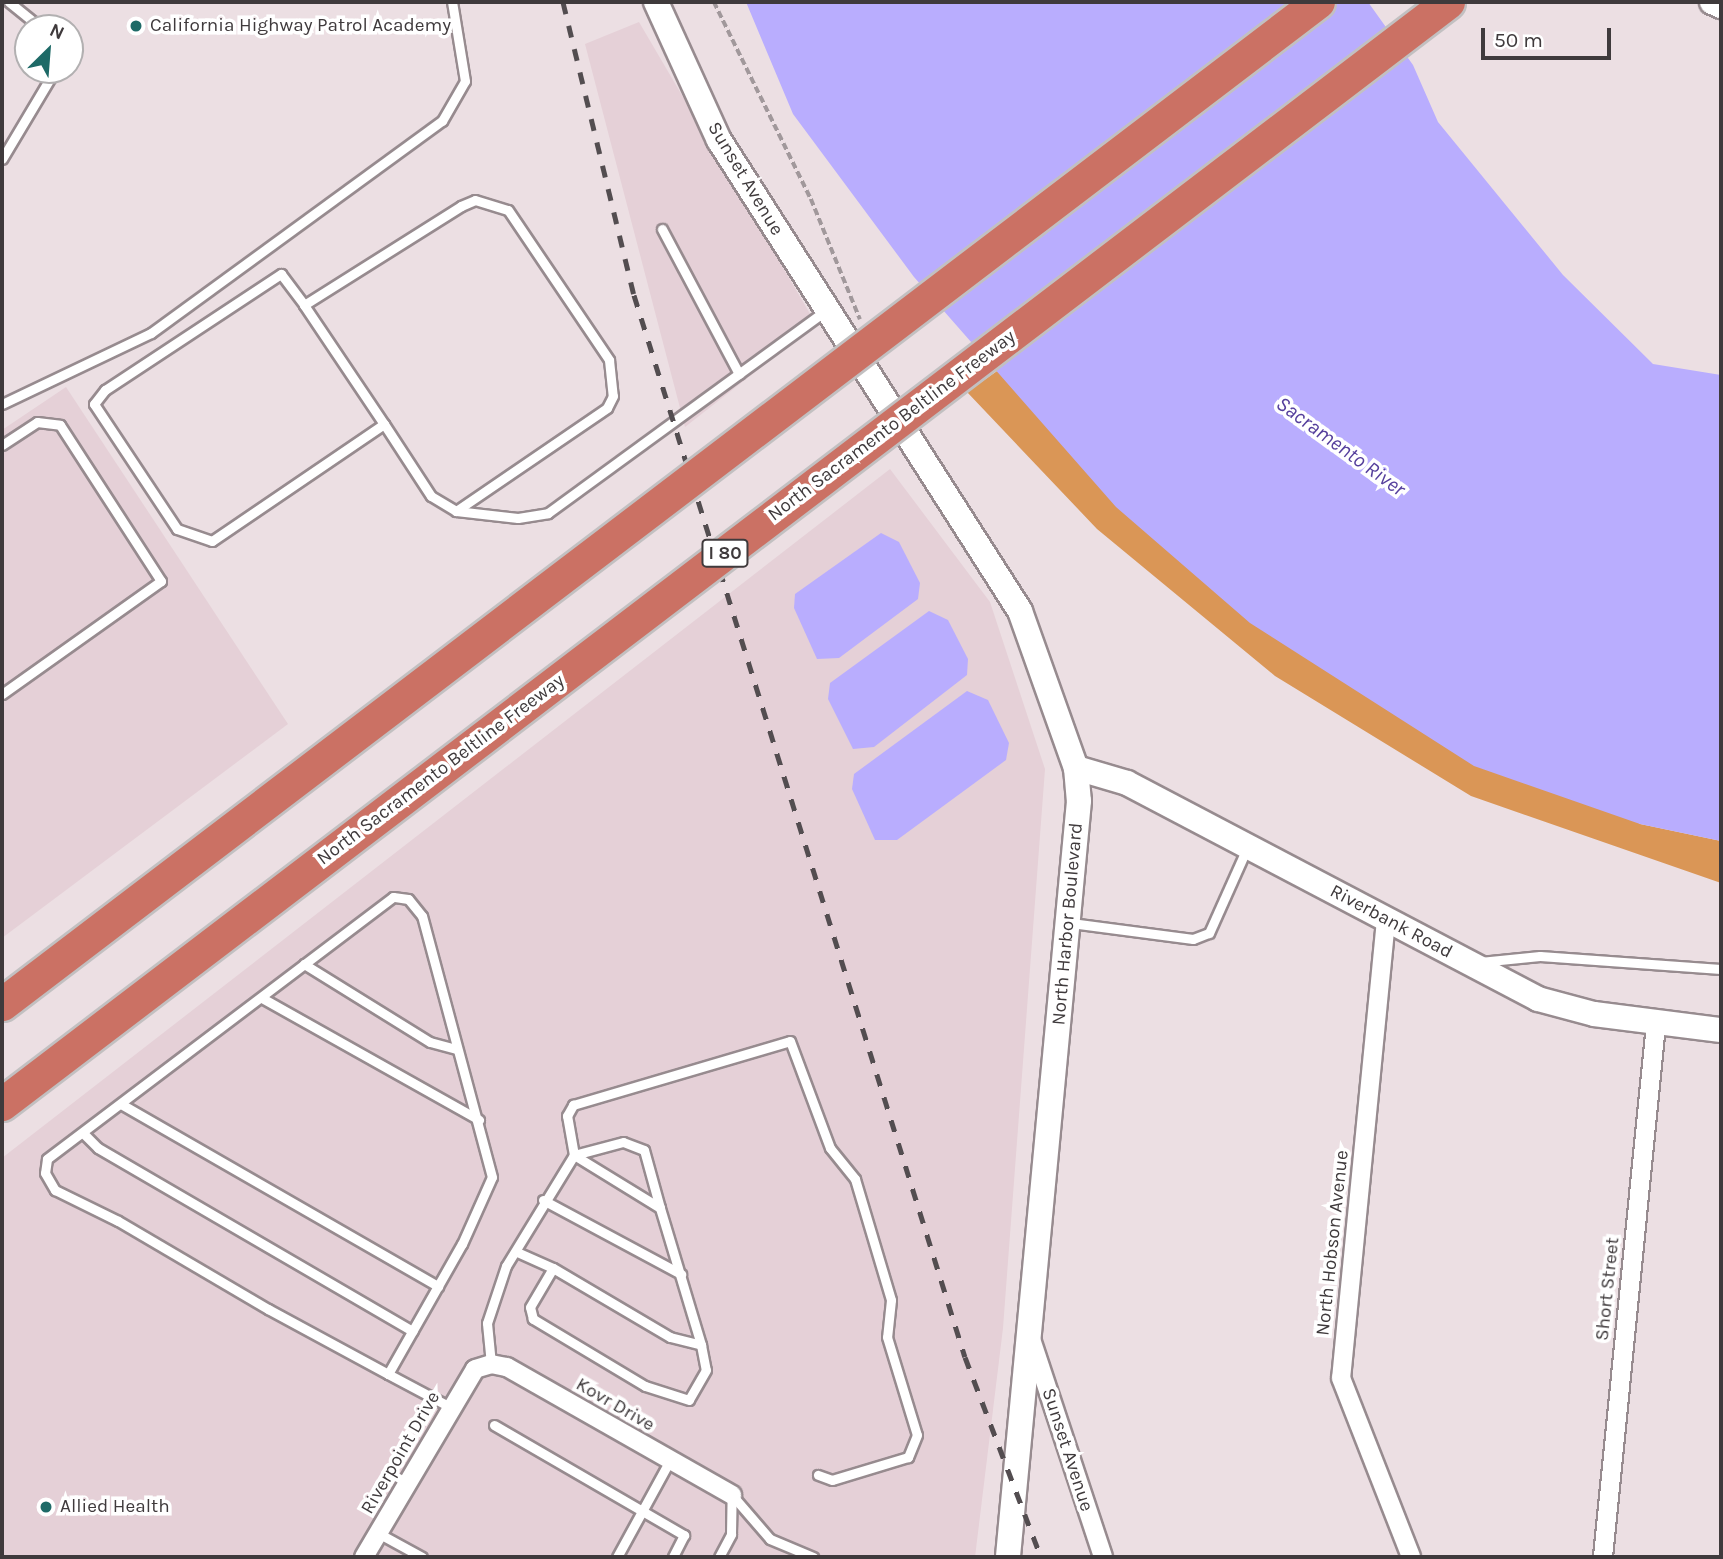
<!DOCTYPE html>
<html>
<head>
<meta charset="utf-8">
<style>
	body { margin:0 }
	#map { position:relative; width:1723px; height:1559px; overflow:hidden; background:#ecdfe3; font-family:Karla,sans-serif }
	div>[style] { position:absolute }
	.built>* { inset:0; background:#e5d0d7 }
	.forest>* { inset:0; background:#da9656 }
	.water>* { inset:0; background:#b9adfe }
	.path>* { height:3.5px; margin-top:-1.75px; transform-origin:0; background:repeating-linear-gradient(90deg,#a1989b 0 7px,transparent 0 10.5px) }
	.roads { filter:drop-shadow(2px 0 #978b8f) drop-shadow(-2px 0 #978b8f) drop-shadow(0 2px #978b8f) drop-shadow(0 -2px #978b8f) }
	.lane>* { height:9px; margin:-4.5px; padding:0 4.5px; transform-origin:4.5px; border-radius:4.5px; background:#fff }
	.street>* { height:18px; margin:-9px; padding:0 9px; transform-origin:9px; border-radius:9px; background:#fff }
	.secondary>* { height:24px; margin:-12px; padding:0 12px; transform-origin:12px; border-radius:12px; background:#fff }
	.rail>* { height:5px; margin-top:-2.5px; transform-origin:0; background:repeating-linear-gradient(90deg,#534d50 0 12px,transparent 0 24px) }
	.bridges { filter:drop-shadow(2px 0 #c2c0c1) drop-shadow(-2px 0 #c2c0c1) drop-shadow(0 2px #c2c0c1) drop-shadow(0 -2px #c2c0c1) }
	.highway-bridge>* { height:33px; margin:-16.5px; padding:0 16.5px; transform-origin:16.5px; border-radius:16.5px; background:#cb7164 }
	.dots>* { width:19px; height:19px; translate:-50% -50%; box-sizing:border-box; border:4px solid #fff; border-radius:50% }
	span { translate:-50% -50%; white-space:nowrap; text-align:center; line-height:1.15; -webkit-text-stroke:7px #fff; paint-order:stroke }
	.shield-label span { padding:2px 5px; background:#fff; border:2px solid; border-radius:5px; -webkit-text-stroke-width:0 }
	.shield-label { font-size:18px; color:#3f3a3c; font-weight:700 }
	.poi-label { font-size:19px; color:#3f3a3c }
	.left { translate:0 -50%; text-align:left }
	.street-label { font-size:19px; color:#3f3a3c }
	.water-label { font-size:21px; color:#553f9c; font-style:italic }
	.frame { position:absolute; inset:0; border:4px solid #3f3a3c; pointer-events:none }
	.north { position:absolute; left:14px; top:14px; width:70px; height:70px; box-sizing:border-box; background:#fff; border:2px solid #b2b0b1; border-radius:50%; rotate:25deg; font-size:19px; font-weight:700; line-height:28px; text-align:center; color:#3f3a3c }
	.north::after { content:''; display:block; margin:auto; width:24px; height:32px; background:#1e6a67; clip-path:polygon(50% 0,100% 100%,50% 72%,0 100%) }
	.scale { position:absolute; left:1481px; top:28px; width:130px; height:32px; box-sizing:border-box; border:4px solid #3f3a3c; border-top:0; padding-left:9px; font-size:21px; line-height:24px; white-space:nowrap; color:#3f3a3c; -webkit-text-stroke:5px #fff; paint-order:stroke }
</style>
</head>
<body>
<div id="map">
	<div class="built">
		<i style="clip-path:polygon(639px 22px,816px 324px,685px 427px,585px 44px)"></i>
		<i style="clip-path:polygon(66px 387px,288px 724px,2px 938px,2px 430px)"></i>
		<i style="clip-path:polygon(890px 469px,990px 602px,1045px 769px,1003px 1328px,975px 1557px,2px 1557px,2px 1158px)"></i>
	</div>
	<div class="forest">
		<i style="clip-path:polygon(1010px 362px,1640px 824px,1721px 841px,1721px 883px,1471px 796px,1275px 676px,1097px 529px,967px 392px)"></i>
	</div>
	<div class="water">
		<i style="clip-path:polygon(746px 2px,1368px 2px,1413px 65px,1438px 122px,1563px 275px,1653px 364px,1721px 375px,1721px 841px,1640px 824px,1474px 766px,1250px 623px,1116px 507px,914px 277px,793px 114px)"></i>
		<i style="clip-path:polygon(881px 533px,899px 542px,920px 583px,918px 599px,839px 658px,817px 659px,794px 608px,795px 594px)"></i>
		<i style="clip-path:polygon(929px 611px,948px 620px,968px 659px,967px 675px,874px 747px,853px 749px,828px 699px,830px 683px)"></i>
		<i style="clip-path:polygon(967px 691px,988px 700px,1009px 743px,1006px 760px,897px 840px,875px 840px,852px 789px,854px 774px)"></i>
	</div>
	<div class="path">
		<i style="left:714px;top:2px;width:220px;rotate:63.8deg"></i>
		<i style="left:811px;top:199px;width:130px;rotate:67.8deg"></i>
	</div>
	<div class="roads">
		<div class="lane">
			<i style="left:9px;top:2px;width:41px;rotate:39.1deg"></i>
			<i style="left:2px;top:159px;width:104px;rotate:-59.2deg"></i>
			<i style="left:662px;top:229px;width:164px;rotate:62deg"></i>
			<i style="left:304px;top:305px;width:186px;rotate:-32.2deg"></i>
			<i style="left:461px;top:206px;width:15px;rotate:-23deg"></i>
			<i style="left:475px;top:200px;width:34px;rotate:17deg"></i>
			<i style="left:508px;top:210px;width:181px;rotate:56deg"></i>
			<i style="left:609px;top:360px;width:36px;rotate:84deg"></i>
			<i style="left:613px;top:396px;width:13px;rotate:117deg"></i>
			<i style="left:607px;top:408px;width:183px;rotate:145.7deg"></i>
			<i style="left:2px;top:404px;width:165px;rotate:-25.5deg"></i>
			<i style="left:151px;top:333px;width:360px;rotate:-36.1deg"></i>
			<i style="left:442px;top:121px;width:46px;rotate:-60.1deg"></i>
			<i style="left:465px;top:81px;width:80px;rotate:-99.3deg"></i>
			<i style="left:384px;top:424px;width:208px;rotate:145.8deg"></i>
			<i style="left:212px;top:541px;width:37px;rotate:-161deg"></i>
			<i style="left:177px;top:529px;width:150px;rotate:-123.6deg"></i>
			<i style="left:94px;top:404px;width:18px;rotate:-52deg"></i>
			<i style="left:105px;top:390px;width:211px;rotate:-33.4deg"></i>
			<i style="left:281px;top:274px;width:39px;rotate:53deg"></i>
			<i style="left:304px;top:305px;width:143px;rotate:56.1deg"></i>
			<i style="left:384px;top:424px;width:86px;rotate:56.9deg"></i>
			<i style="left:431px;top:496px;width:29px;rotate:31deg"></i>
			<i style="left:456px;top:511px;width:62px;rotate:6.4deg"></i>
			<i style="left:518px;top:518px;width:30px;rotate:-9deg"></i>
			<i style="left:548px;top:513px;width:343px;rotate:-36.1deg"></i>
			<i style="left:2px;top:445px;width:42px;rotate:-33.3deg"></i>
			<i style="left:37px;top:422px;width:23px;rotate:7deg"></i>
			<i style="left:60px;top:425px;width:186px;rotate:57.1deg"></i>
			<i style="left:161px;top:581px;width:195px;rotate:144.6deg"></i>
			<i style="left:1071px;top:923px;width:123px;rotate:7.5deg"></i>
			<i style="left:1193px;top:939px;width:17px;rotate:-21deg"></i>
			<i style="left:1209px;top:933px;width:93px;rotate:-65.9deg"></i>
			<i style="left:1480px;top:962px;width:60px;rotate:-5.7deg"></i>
			<i style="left:1540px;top:956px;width:181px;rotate:4.1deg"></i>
			<i style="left:304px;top:964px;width:148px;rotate:31.8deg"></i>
			<i style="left:430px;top:1042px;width:28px;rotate:15deg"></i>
			<i style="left:262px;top:998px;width:249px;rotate:29.3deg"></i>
			<i style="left:121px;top:1104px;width:366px;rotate:29.9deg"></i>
			<i style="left:83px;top:1133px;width:21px;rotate:45deg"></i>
			<i style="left:98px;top:1148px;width:364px;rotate:30.2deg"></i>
			<i style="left:543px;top:1200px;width:157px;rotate:28.2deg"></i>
			<i style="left:660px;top:1208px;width:60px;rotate:-105.4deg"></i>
			<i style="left:644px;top:1150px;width:22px;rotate:-159deg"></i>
			<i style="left:623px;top:1142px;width:51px;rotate:165.1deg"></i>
			<i style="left:574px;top:1155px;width:40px;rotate:-100deg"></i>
			<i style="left:567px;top:1116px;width:13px;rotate:-61deg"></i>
			<i style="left:573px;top:1105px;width:226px;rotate:-16.4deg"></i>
			<i style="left:790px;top:1041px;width:114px;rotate:69.5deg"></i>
			<i style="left:830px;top:1148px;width:40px;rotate:51deg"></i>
			<i style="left:855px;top:1179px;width:126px;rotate:73.4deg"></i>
			<i style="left:891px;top:1300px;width:37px;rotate:96deg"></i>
			<i style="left:887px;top:1337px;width:102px;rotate:73deg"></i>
			<i style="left:917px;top:1435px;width:24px;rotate:112deg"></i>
			<i style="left:908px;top:1457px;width:79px;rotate:163.2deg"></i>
			<i style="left:832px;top:1480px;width:15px;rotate:-160deg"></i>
			<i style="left:517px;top:1252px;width:39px;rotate:24deg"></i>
			<i style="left:553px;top:1268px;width:136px;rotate:30.5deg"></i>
			<i style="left:670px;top:1337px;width:32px;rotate:14deg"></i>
			<i style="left:701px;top:1345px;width:25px;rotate:79deg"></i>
			<i style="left:706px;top:1370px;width:34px;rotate:120deg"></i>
			<i style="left:689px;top:1400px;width:46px;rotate:-162.3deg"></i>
			<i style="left:645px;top:1386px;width:131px;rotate:-149.1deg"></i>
			<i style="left:533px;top:1319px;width:12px;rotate:-104deg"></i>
			<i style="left:530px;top:1307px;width:45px;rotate:-59.5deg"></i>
			<i style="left:491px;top:1364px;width:41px;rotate:-95.6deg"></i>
			<i style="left:487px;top:1323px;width:60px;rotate:-71.6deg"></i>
			<i style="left:506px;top:1266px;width:130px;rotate:-58.5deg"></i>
			<i style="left:574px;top:1155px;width:101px;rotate:31.6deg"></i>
			<i style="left:660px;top:1208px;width:143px;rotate:73.3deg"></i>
			<i style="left:388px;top:1374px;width:150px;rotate:-60.4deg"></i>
			<i style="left:462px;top:1244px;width:73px;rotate:-65.9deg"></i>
			<i style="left:492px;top:1177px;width:270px;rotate:-105deg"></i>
			<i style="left:422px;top:916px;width:22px;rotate:-129deg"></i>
			<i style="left:408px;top:899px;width:15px;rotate:-172deg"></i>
			<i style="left:393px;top:897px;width:434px;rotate:142.9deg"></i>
			<i style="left:47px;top:1159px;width:14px;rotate:98deg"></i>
			<i style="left:45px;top:1173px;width:20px;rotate:60deg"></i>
			<i style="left:55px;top:1190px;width:70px;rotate:26.2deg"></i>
			<i style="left:118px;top:1221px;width:174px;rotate:30.4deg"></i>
			<i style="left:268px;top:1309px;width:136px;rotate:28.4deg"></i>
			<i style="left:388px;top:1374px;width:72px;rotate:28deg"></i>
			<i style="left:494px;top:1425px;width:220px;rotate:30.1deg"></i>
			<i style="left:684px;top:1535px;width:25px;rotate:117deg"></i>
			<i style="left:732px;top:1495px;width:58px;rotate:49.2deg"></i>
			<i style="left:770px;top:1539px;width:47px;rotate:22.7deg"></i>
			<i style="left:378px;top:1533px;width:50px;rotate:28.6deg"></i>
			<i style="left:617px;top:1557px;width:111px;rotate:-61.3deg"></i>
			<i style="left:719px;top:1557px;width:26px;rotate:-62deg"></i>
			<i style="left:731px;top:1534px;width:39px;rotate:-89deg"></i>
		</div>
		<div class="street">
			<i style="left:1386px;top:920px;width:460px;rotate:95.6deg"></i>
			<i style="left:1341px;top:1378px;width:192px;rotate:68.6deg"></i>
			<i style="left:1032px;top:1342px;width:226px;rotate:71.7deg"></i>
			<i style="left:364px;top:1557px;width:218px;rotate:-59.4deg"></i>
			<i style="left:475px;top:1369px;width:17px;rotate:-17deg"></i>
			<i style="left:491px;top:1364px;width:16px;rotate:11deg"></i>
			<i style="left:507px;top:1367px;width:259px;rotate:29.6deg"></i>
			<i style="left:1603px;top:1557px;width:536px;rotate:-84.32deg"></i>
		</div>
		<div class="secondary">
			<i style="left:656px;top:2px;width:152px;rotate:65.5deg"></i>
			<i style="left:719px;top:140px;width:559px;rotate:57.42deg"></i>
			<i style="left:1020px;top:611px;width:167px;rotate:70.4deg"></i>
			<i style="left:1076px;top:768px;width:33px;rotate:85deg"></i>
			<i style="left:1079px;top:801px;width:759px;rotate:95.37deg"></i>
			<i style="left:1712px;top:2px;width:10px;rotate:24deg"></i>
			<i style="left:1076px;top:768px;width:53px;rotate:16.4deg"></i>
			<i style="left:1127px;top:783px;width:464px;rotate:27.7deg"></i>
			<i style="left:1538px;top:999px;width:58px;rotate:15deg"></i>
			<i style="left:1594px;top:1014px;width:128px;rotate:7.2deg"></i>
		</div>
	</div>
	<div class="rail">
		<i style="left:563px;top:2px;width:301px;rotate:76.4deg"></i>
		<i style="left:634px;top:295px;width:1112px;rotate:72.69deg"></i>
		<i style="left:965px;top:1357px;width:214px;rotate:69.2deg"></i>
	</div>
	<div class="bridges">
		<div class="highway-bridge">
			<i style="left:2px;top:1004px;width:1654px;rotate:-37.29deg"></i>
			<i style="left:2px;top:1104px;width:1818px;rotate:-37.31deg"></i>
		</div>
	</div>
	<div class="dots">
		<i style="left:136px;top:26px;background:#1e6a67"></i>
		<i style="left:46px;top:1507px;background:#1e6a67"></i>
	</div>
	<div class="shield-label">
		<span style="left:725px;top:553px">I 80</span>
	</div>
	<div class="poi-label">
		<span class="left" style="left:150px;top:26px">California Highway Patrol Academy</span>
		<span class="left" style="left:60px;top:1507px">Allied Health</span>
	</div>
	<div class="street-label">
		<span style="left:745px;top:179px;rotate:59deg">Sunset Avenue</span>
		<span style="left:892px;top:426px;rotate:-37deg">North Sacramento Beltline Freeway</span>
		<span style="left:441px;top:770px;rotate:-37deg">North Sacramento Beltline Freeway</span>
		<span style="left:1391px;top:922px;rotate:28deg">Riverbank Road</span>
		<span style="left:1068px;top:924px;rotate:-85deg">North Harbor Boulevard</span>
		<span style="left:1333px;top:1243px;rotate:-84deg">North Hobson Avenue</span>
		<span style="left:1608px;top:1289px;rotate:-84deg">Short Street</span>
		<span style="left:615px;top:1405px;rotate:30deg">Kovr Drive</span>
		<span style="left:1067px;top:1450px;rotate:72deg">Sunset Avenue</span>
		<span style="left:401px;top:1453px;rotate:-60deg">Riverpoint Drive</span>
	</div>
	<div class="water-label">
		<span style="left:1341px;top:446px;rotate:36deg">Sacramento River</span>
	</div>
	<div class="frame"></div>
	<div class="north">N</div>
	<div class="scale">50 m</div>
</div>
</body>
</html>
